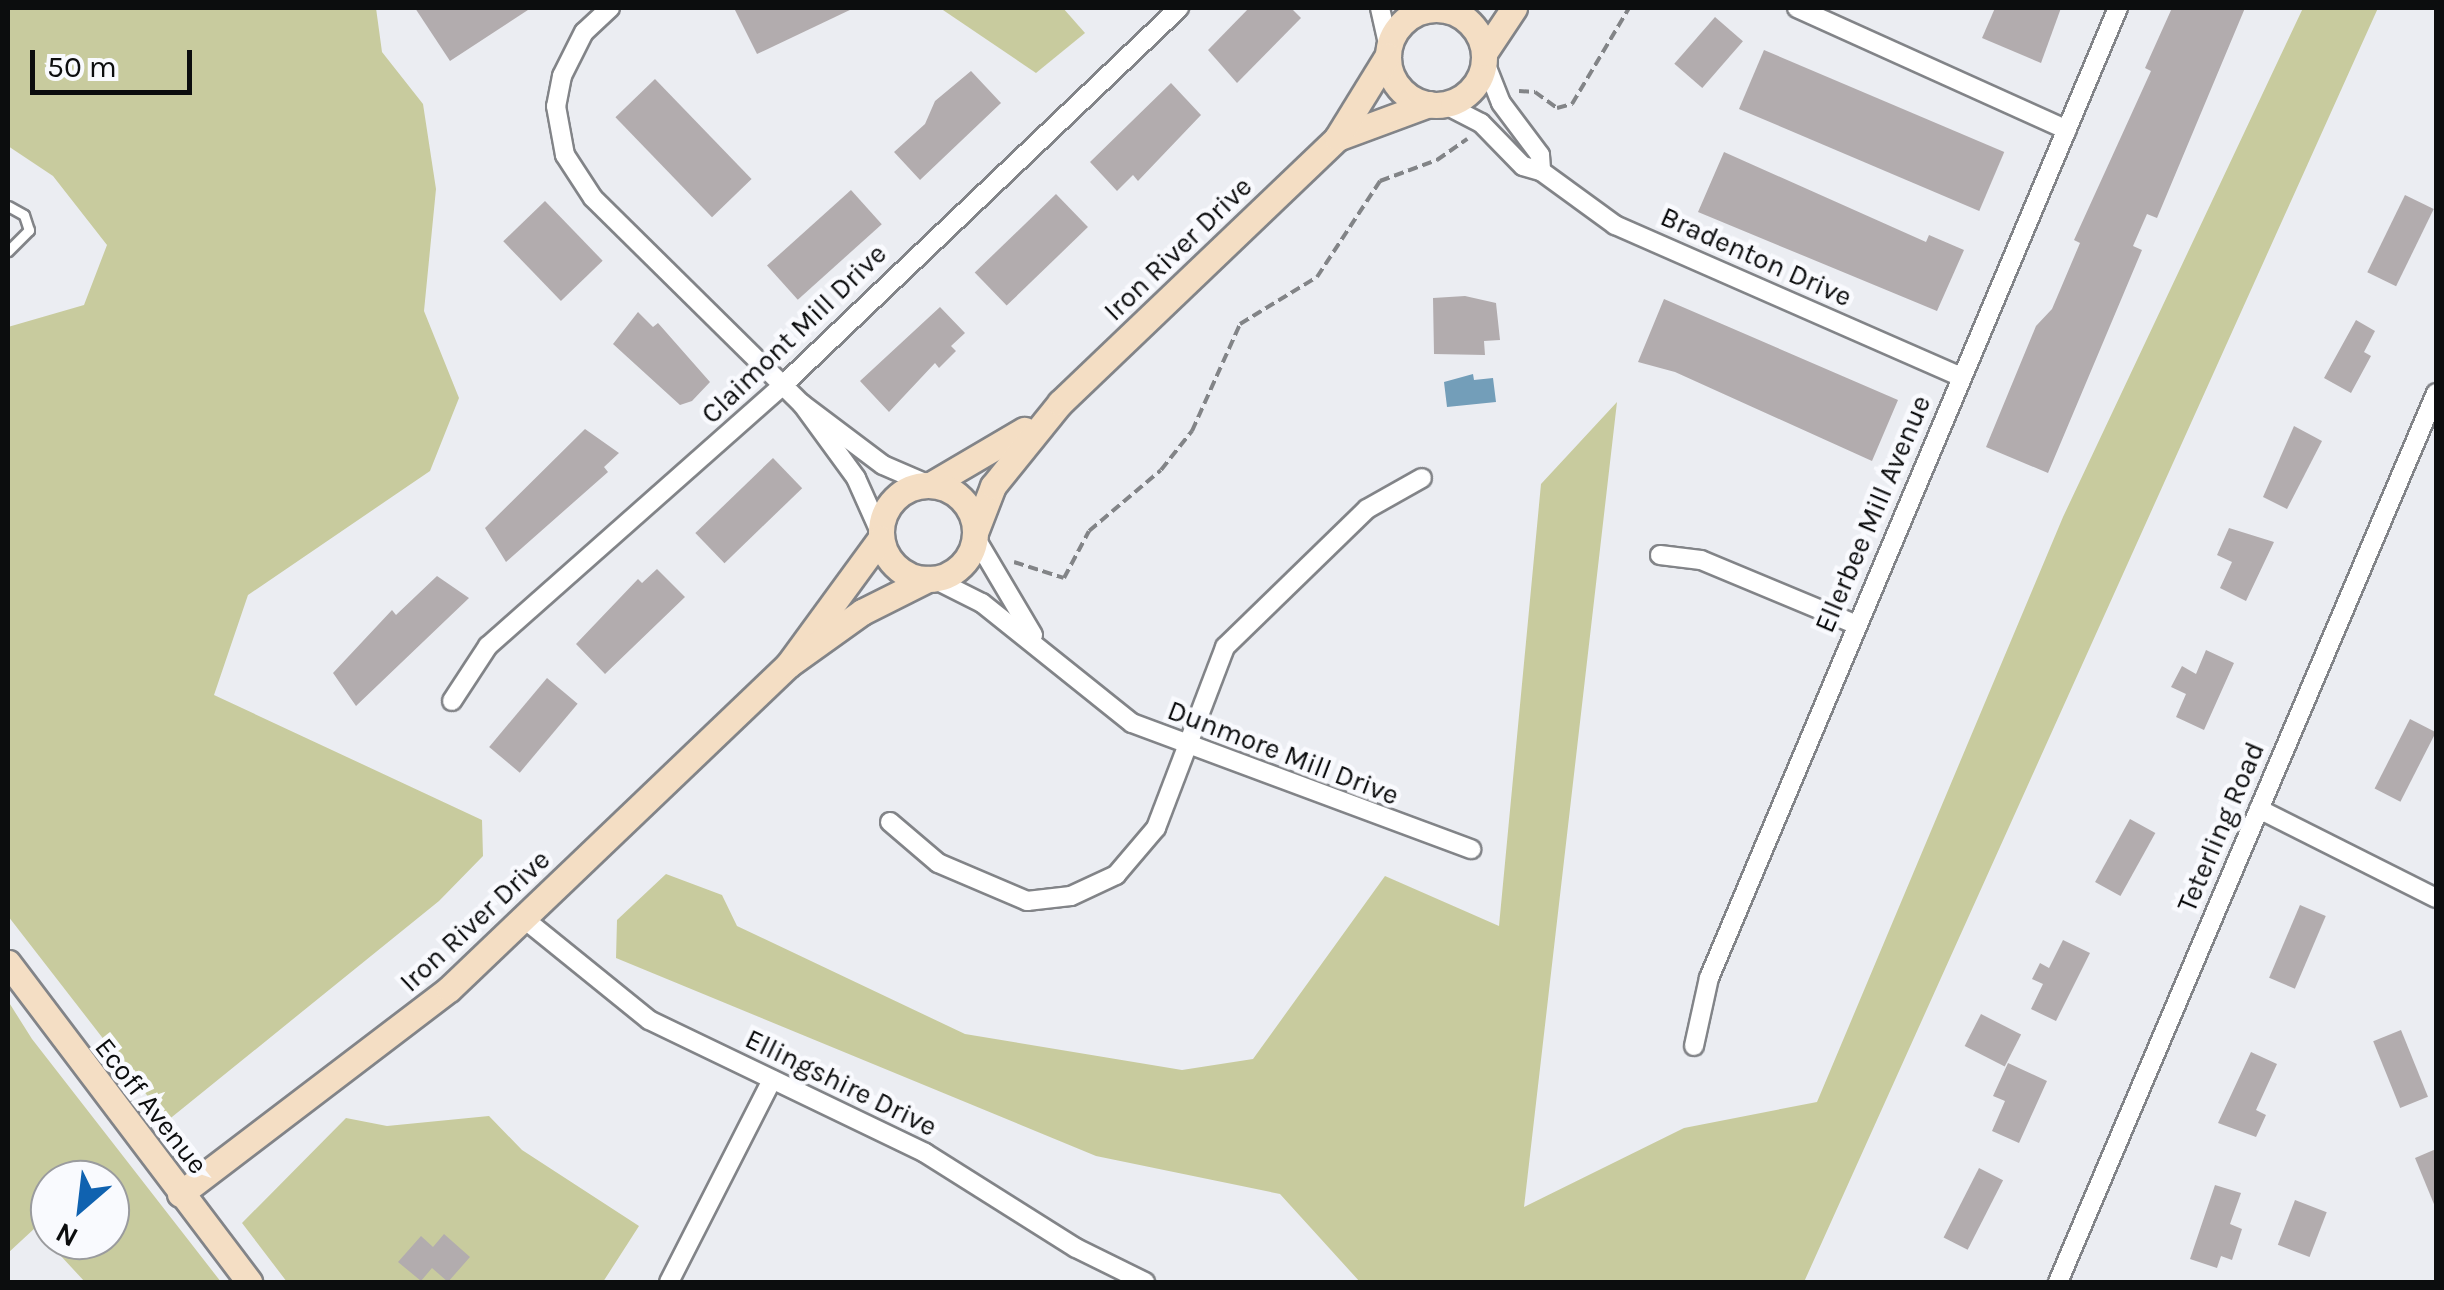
<!DOCTYPE html>
<html>
<head>
<meta charset="utf-8">
<style>
	body { margin:0 }
	#map { position:relative; width:2444px; height:1290px; overflow:hidden; background:#ebedf2; font-family:Karla,sans-serif }
	div>[style] { position:absolute }
	.green>* { inset:0; background:#c8cb9e }
	.water>* { inset:0; background:#739eb9 }
	.building>* { inset:0; background:#b2acae; transform-origin:0 0 }
	.path>* { height:4px; margin-top:-2px; transform-origin:0; background:repeating-linear-gradient(90deg,#828487 0 10px,transparent 0 15px) }
	.roads { filter:drop-shadow(2px 0 #828488) drop-shadow(-2px 0 #828488) drop-shadow(0 2px #828488) drop-shadow(0 -2px #828488) }
	.lane>* { height:9px; margin:-4.5px; padding:0 4.5px; transform-origin:4.5px; border-radius:4.5px; background:#fff }
	.street>* { height:18px; margin:-9px; padding:0 9px; transform-origin:9px; border-radius:9px; background:#fff }
	.secondary>* { height:25px; margin:-12.5px; padding:0 12.5px; transform-origin:12.5px; border-radius:12.5px; background:#f4dec4 }
	.secondary>.ring { margin:-12.5px; padding:0; box-sizing:content-box; background:none; border:25px solid #f4dec4; border-radius:50% }
	span { translate:-50% -50%; white-space:nowrap; text-align:center; line-height:1.15; -webkit-text-stroke:9px #f9fafe; paint-order:stroke }
	.street-label { font-size:28px; color:#0c0d0e }
	.frame { position:absolute; inset:0; border:10px solid #0c0d0e; pointer-events:none }
	.north { position:absolute; left:30px; top:1160px; width:100px; height:100px; box-sizing:border-box; background:#f9fafe; border:2px solid #9a9b9e; border-radius:50%; rotate:208deg; font-size:28px; font-weight:700; line-height:40px; text-align:center; color:#0c0d0e }
	.north::after { content:''; display:block; margin:auto; width:35px; height:45px; background:#1062b0; clip-path:polygon(50% 0,100% 100%,50% 72%,0 100%) }
	.scale { position:absolute; left:30px; top:50px; width:162px; height:45px; box-sizing:border-box; border:5px solid #0c0d0e; border-top:0; padding-left:12px; font-size:30px; line-height:35px; white-space:nowrap; color:#0c0d0e; -webkit-text-stroke:8px #f9fafe; paint-order:stroke }
</style>
</head>
<body>
<div id="map">
	<div class="green">
		<i style="clip-path:polygon(8px 8px,376px 8px,382px 52px,423px 104px,436px 189px,424px 311px,459px 398px,430px 471px,248px 595px,214px 695px,482px 820px,483px 856px,439px 901px,167px 1121px,8px 916px,8px 327px,84px 305px,107px 245px,53px 176px,8px 146px)"></i>
		<i style="clip-path:polygon(940px 8px,1063px 8px,1085px 33px,1036px 73px)"></i>
		<i style="clip-path:polygon(2303px 8px,2378px 8px,1804px 1282px,1360px 1282px,1280px 1194px,1096px 1156px,616px 958px,617px 920px,666px 874px,722px 895px,737px 926px,965px 1034px,1182px 1070px,1253px 1059px,1385px 876px,1499px 926px,1541px 484px,1617px 402px,1524px 1207px,1684px 1128px,1817px 1102px,2063px 517px)"></i>
		<i style="clip-path:polygon(evenodd,8px 1001px,32px 1039px,221px 1282px,85px 1282px,35px 1228px,8px 1253px,8px 1001px,50px 1180px,110px 1180px,110px 1240px,50px 1240px,50px 1180px)"></i>
		<i style="clip-path:polygon(489px 1116px,522px 1150px,639px 1226px,603px 1282px,287px 1282px,242px 1223px,346px 1118px,387px 1126px)"></i>
	</div>
	<div class="water">
		<i style="clip-path:polygon(1473px 374px,1474px 380px,1493px 378px,1496px 402px,1447px 407px,1444px 382px)"></i>
	</div>
	<div class="building">
		<i style="clip-path:polygon(415px 8px,531px 8px,450px 61px)"></i>
		<i style="clip-path:polygon(734px 8px,854px 8px,757px 54px)"></i>
		<i style="clip-path:polygon(1249px 8px,1291px 8px,1301px 18px,1237px 83px,1208px 50px)"></i>
		<i style="clip-path:polygon(1995px 8px,2061px 8px,2041px 63px,1982px 38px)"></i>
		<i style="clip-path:polygon(2172px 8px,2245px 8px,2157px 218px,2147px 214px,2133px 246px,2142px 250px,2048px 473px,1986px 447px,2036px 326px,2052px 309px,2080px 243px,2074px 240px,2151px 71px,2145px 68px)"></i>
		<i style="left:1715px;top:17px;width:37px;height:62px;rotate:41deg"></i>
		<i style="left:1764px;top:50px;width:261px;height:64px;rotate:23deg"></i>
		<i style="clip-path:polygon(971px 71px,1001px 103px,920px 180px,894px 152px,925px 124px,935px 101px)"></i>
		<i style="left:655px;top:79px;width:139px;height:55px;rotate:46deg"></i>
		<i style="clip-path:polygon(1171px 83px,1201px 115px,1138px 181px,1133px 175px,1117px 191px,1090px 162px)"></i>
		<i style="clip-path:polygon(1724px 152px,1926px 242px,1929px 235px,1964px 250px,1937px 311px,1698px 212px)"></i>
		<i style="left:851px;top:190px;width:46px;height:113px;rotate:48deg"></i>
		<i style="left:1056px;top:194px;width:46px;height:113px;rotate:46deg"></i>
		<i style="left:2405px;top:195px;width:32px;height:86px;rotate:26deg"></i>
		<i style="left:545px;top:201px;width:83px;height:58px;rotate:46deg"></i>
		<i style="clip-path:polygon(1465px 296px,1496px 303px,1500px 340px,1484px 341px,1485px 355px,1434px 354px,1433px 298px)"></i>
		<i style="clip-path:polygon(1664px 299px,1898px 400px,1872px 461px,1675px 372px,1638px 362px)"></i>
		<i style="clip-path:polygon(940px 307px,965px 333px,951px 346px,956px 351px,939px 368px,935px 363px,889px 412px,860px 381px)"></i>
		<i style="clip-path:polygon(638px 312px,653px 327px,658px 323px,710px 382px,692px 401px,680px 405px,613px 344px)"></i>
		<i style="clip-path:polygon(2356px 320px,2375px 331px,2364px 352px,2371px 356px,2351px 393px,2324px 378px)"></i>
		<i style="clip-path:polygon(2294px 426px,2322px 441px,2287px 509px,2263px 497px)"></i>
		<i style="clip-path:polygon(585px 429px,619px 453px,604px 467px,608px 472px,506px 562px,485px 528px)"></i>
		<i style="left:773px;top:458px;width:42px;height:108px;rotate:46deg"></i>
		<i style="clip-path:polygon(2229px 528px,2274px 542px,2246px 601px,2220px 588px,2232px 562px,2217px 555px)"></i>
		<i style="clip-path:polygon(657px 569px,685px 597px,605px 674px,576px 644px,638px 579px,642px 583px)"></i>
		<i style="clip-path:polygon(437px 576px,469px 598px,356px 706px,333px 673px,392px 610px,396px 615px)"></i>
		<i style="clip-path:polygon(2206px 650px,2234px 663px,2204px 730px,2176px 717px,2186px 694px,2171px 687px,2182px 666px,2196px 674px)"></i>
		<i style="left:547px;top:678px;width:40px;height:90px;rotate:40deg"></i>
		<i style="left:2410px;top:719px;width:29px;height:78px;rotate:27deg"></i>
		<i style="left:2130px;top:819px;width:29px;height:72px;rotate:29deg"></i>
		<i style="left:2300px;top:905px;width:28px;height:79px;rotate:23deg"></i>
		<i style="clip-path:polygon(2063px 940px,2090px 953px,2056px 1021px,2031px 1009px,2043px 984px,2032px 979px,2040px 963px,2049px 968px)"></i>
		<i style="left:1981px;top:1014px;width:45px;height:36px;rotate:27deg"></i>
		<i style="left:2401px;top:1030px;width:72px;height:30px;rotate:68deg"></i>
		<i style="clip-path:polygon(2251px 1052px,2277px 1064px,2256px 1110px,2266px 1115px,2256px 1137px,2218px 1123px)"></i>
		<i style="clip-path:polygon(2008px 1063px,2047px 1081px,2019px 1143px,1992px 1131px,2005px 1101px,1993px 1096px)"></i>
		<i style="clip-path:polygon(2436px 1149px,2436px 1209px,2415px 1158px)"></i>
		<i style="left:1979px;top:1168px;width:27px;height:78px;rotate:27deg"></i>
		<i style="clip-path:polygon(2215px 1185px,2241px 1193px,2230px 1224px,2242px 1229px,2232px 1260px,2221px 1256px,2217px 1268px,2190px 1259px)"></i>
		<i style="left:2295px;top:1200px;width:34px;height:48px;rotate:21deg"></i>
		<i style="clip-path:polygon(444px 1234px,470px 1257px,448px 1282px,432px 1268px,421px 1281px,398px 1262px,421px 1236px,433px 1247px)"></i>
	</div>
	<div class="path">
		<i style="left:1519px;top:91px;width:16px;rotate:4deg"></i>
		<i style="left:1535px;top:92px;width:27px;rotate:36deg"></i>
		<i style="left:1557px;top:108px;width:16px;rotate:-15deg"></i>
		<i style="left:1572px;top:104px;width:112px;rotate:-59.3deg"></i>
		<i style="left:1014px;top:562px;width:52px;rotate:17.7deg"></i>
		<i style="left:1064px;top:578px;width:53px;rotate:-62deg"></i>
		<i style="left:1089px;top:531px;width:94px;rotate:-40.3deg"></i>
		<i style="left:1161px;top:470px;width:50px;rotate:-51.5deg"></i>
		<i style="left:1192px;top:431px;width:117px;rotate:-65.8deg"></i>
		<i style="left:1240px;top:324px;width:90px;rotate:-31.4deg"></i>
		<i style="left:1317px;top:277px;width:115px;rotate:-56.7deg"></i>
		<i style="left:1380px;top:181px;width:61px;rotate:-20.2deg"></i>
		<i style="left:1437px;top:160px;width:37px;rotate:-35deg"></i>
	</div>
	<div class="roads">
		<div class="lane">
			<i style="left:8px;top:206px;width:18px;rotate:29deg"></i>
			<i style="left:24px;top:215px;width:16px;rotate:72deg"></i>
			<i style="left:29px;top:230px;width:30px;rotate:135deg"></i>
		</div>
		<div class="street">
			<i style="left:610px;top:8px;width:35px;rotate:137deg"></i>
			<i style="left:584px;top:32px;width:49px;rotate:116.6deg"></i>
			<i style="left:562px;top:76px;width:31px;rotate:101deg"></i>
			<i style="left:556px;top:106px;width:50px;rotate:79.6deg"></i>
			<i style="left:565px;top:155px;width:51px;rotate:56.9deg"></i>
			<i style="left:593px;top:198px;width:293px;rotate:44.6deg"></i>
			<i style="left:1380px;top:8px;width:41px;rotate:77.3deg"></i>
			<i style="left:1426px;top:8px;width:2px;rotate:27deg"></i>
			<i style="left:1797px;top:8px;width:296px;rotate:24.3deg"></i>
			<i style="left:1484px;top:60px;width:46px;rotate:68.4deg"></i>
			<i style="left:1501px;top:103px;width:65px;rotate:53.1deg"></i>
			<i style="left:1540px;top:155px;width:16px;rotate:86deg"></i>
			<i style="left:1444px;top:104px;width:42px;rotate:27.2deg"></i>
			<i style="left:1481px;top:123px;width:60px;rotate:45.7deg"></i>
			<i style="left:1523px;top:166px;width:19px;rotate:16deg"></i>
			<i style="left:1541px;top:171px;width:92px;rotate:36.1deg"></i>
			<i style="left:1615px;top:225px;width:378px;rotate:23.7deg"></i>
			<i style="left:881px;top:534px;width:61px;rotate:-114.1deg"></i>
			<i style="left:856px;top:478px;width:92px;rotate:-126.1deg"></i>
			<i style="left:802px;top:404px;width:101px;rotate:37deg"></i>
			<i style="left:883px;top:465px;width:48px;rotate:23.4deg"></i>
			<i style="left:975px;top:537px;width:114px;rotate:59.4deg"></i>
			<i style="left:1660px;top:555px;width:41px;rotate:7deg"></i>
			<i style="left:1701px;top:560px;width:169px;rotate:22.6deg"></i>
			<i style="left:934px;top:579px;width:54px;rotate:26.6deg"></i>
			<i style="left:982px;top:603px;width:192px;rotate:38.7deg"></i>
			<i style="left:1132px;top:723px;width:362px;rotate:20.4deg"></i>
			<i style="left:452px;top:701px;width:66px;rotate:-56.8deg"></i>
			<i style="left:488px;top:646px;width:394px;rotate:-41.5deg"></i>
			<i style="left:783px;top:385px;width:547px;rotate:-43.59deg"></i>
			<i style="left:2259px;top:809px;width:198px;rotate:26.7deg"></i>
			<i style="left:890px;top:822px;width:63px;rotate:40.5deg"></i>
			<i style="left:938px;top:863px;width:97px;rotate:23.1deg"></i>
			<i style="left:1027px;top:901px;width:44px;rotate:-6.5deg"></i>
			<i style="left:1071px;top:896px;width:50px;rotate:-25deg"></i>
			<i style="left:1116px;top:875px;width:62px;rotate:-49.6deg"></i>
			<i style="left:1156px;top:828px;width:194px;rotate:-69.1deg"></i>
			<i style="left:1225px;top:647px;width:198px;rotate:-44.2deg"></i>
			<i style="left:1367px;top:509px;width:63px;rotate:-29.4deg"></i>
			<i style="left:523px;top:918px;width:162px;rotate:39deg"></i>
			<i style="left:649px;top:1020px;width:306px;rotate:25.7deg"></i>
			<i style="left:925px;top:1153px;width:178px;rotate:32.2deg"></i>
			<i style="left:1076px;top:1248px;width:77px;rotate:26.2deg"></i>
			<i style="left:1694px;top:1046px;width:70px;rotate:-77.6deg"></i>
			<i style="left:1709px;top:978px;width:1053px;rotate:-67.14deg"></i>
			<i style="left:669px;top:1282px;width:227px;rotate:-63deg"></i>
			<i style="left:2058px;top:1282px;width:966px;rotate:-66.96deg"></i>
		</div>
		<div class="secondary">
			<i class="ring" style="left:1388px;top:9px;width:71px;height:71px"></i>
			<i style="left:1484px;top:53px;width:54px;rotate:-56.3deg"></i>
			<i style="left:1337px;top:138px;width:98px;rotate:-20.3deg"></i>
			<i style="left:932px;top:484px;width:107px;rotate:-30.4deg"></i>
			<i class="ring" style="left:881px;top:485px;width:69px;height:69px"></i>
			<i style="left:976px;top:530px;width:47px;rotate:-68.9deg"></i>
			<i style="left:993px;top:486px;width:107px;rotate:-51.1deg"></i>
			<i style="left:1060px;top:403px;width:383px;rotate:-43.7deg"></i>
			<i style="left:1337px;top:138px;width:97px;rotate:-58.4deg"></i>
			<i style="left:788px;top:665px;width:157px;rotate:-53.8deg"></i>
			<i style="left:8px;top:963px;width:400px;rotate:52.9deg"></i>
			<i style="left:180px;top:1194px;width:338px;rotate:-37.3deg"></i>
			<i style="left:449px;top:989px;width:469px;rotate:-43.7deg"></i>
			<i style="left:788px;top:665px;width:91px;rotate:-35.6deg"></i>
			<i style="left:862px;top:612px;width:74px;rotate:-26.6deg"></i>
		</div>
	</div>
	<div class="street-label">
		<span style="left:1178px;top:249px;rotate:-44deg">Iron River Drive</span>
		<span style="left:1756px;top:257px;rotate:24deg">Bradenton Drive</span>
		<span style="left:794px;top:334px;rotate:-44deg">Claimont Mill Drive</span>
		<span style="left:1873px;top:514px;rotate:-67deg">Ellerbee Mill Avenue</span>
		<span style="left:1283px;top:753px;rotate:21deg">Dunmore Mill Drive</span>
		<span style="left:2221px;top:827px;rotate:-67deg">Teterling Road</span>
		<span style="left:475px;top:921px;rotate:-43deg">Iron River Drive</span>
		<span style="left:841px;top:1083px;rotate:26deg">Ellingshire Drive</span>
		<span style="left:151px;top:1106px;rotate:52deg">Ecoff Avenue</span>
	</div>
	<div class="frame"></div>
	<div class="north">N</div>
	<div class="scale">50 m</div>
</div>
</body>
</html>
